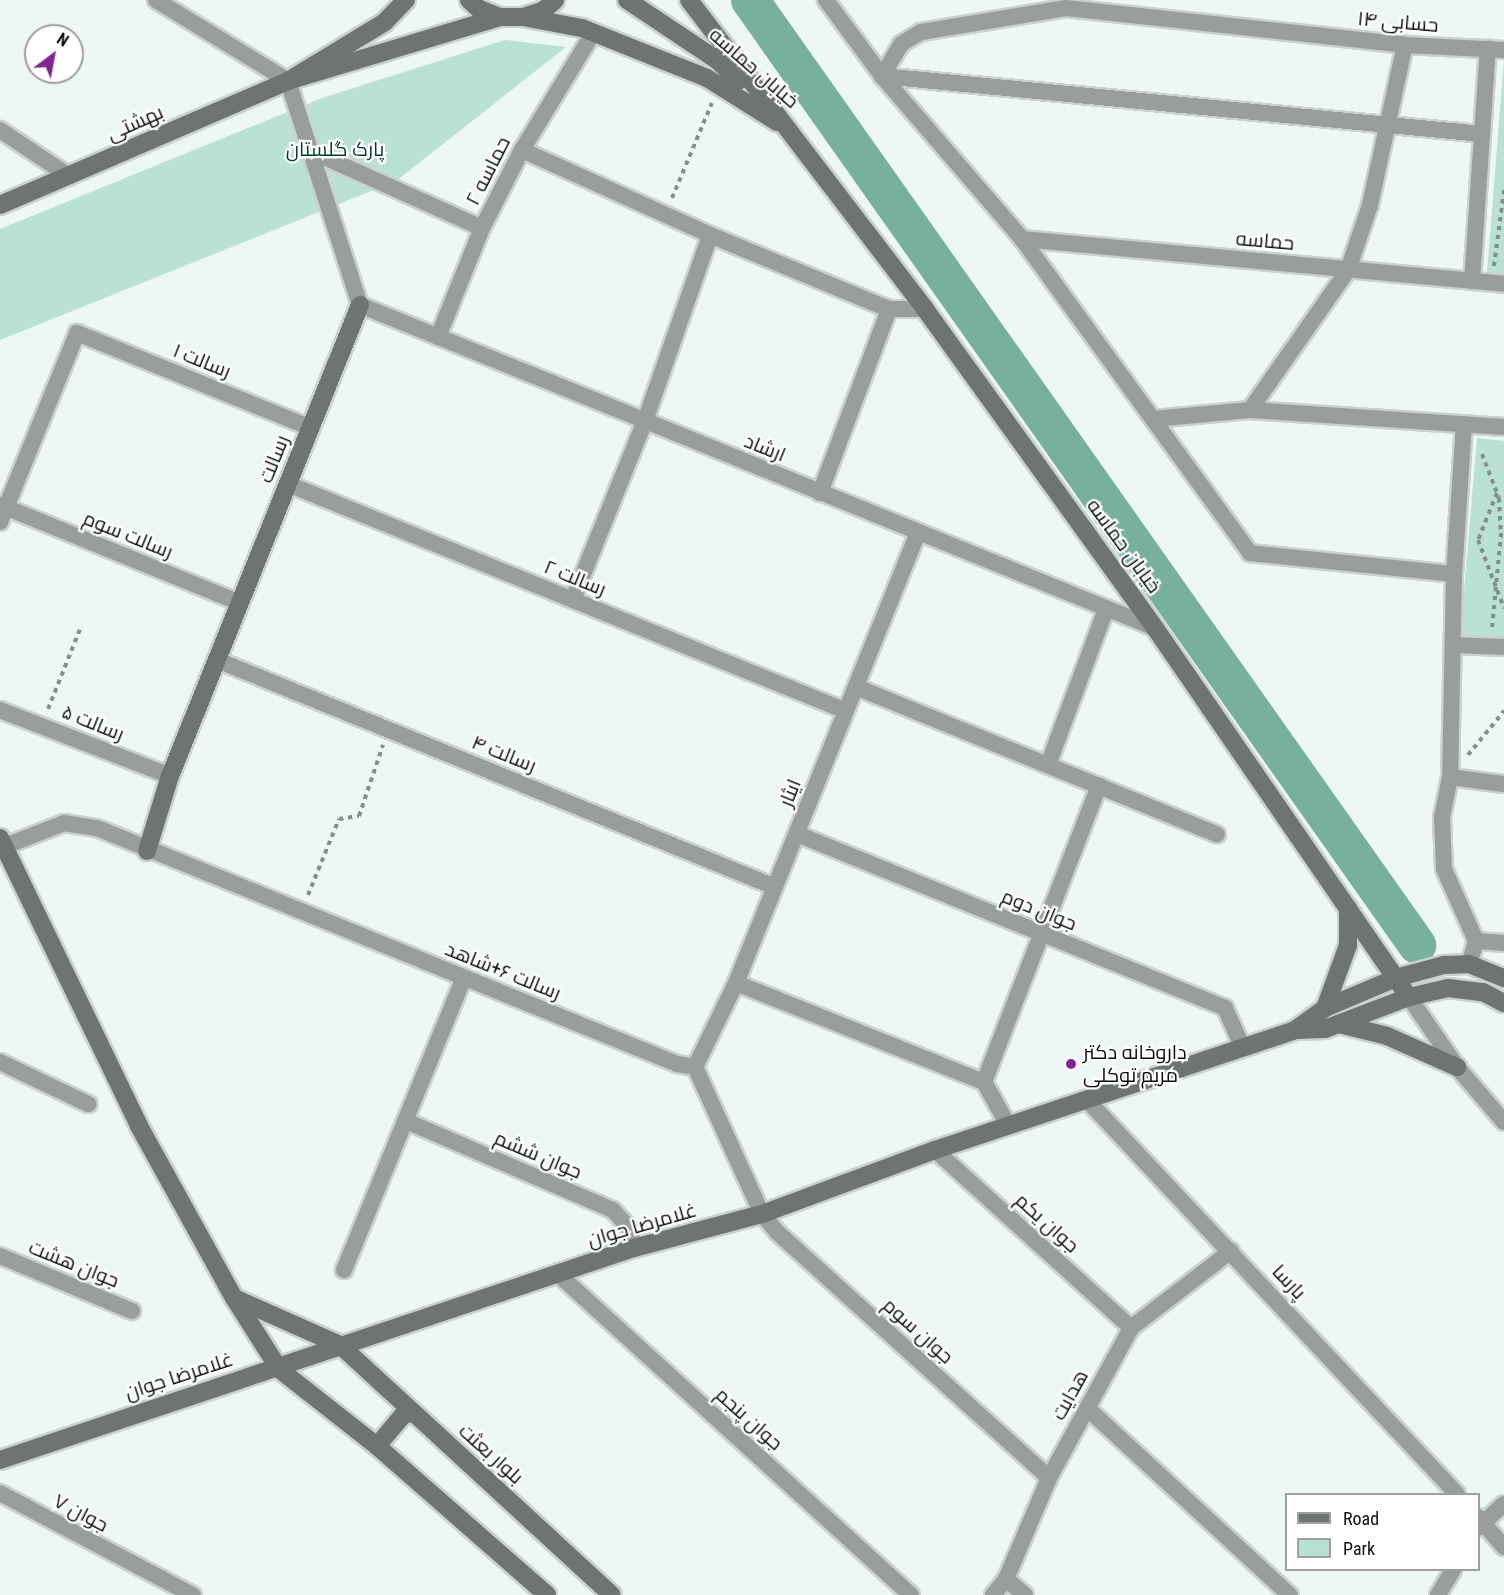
<!DOCTYPE html>
<html>
<head>
<meta charset="utf-8">
<style>
	body { margin:0 }
	#map { position:relative; width:1504px; height:1595px; overflow:hidden; background:#edf7f3; font-family:"Roboto Condensed",Cairo,sans-serif }
	div>[style] { position:absolute }
	.green>* { inset:0; background:#bae2d4 }
	.river>* { height:38px; margin:-19px; padding:0 19px; transform-origin:19px; border-radius:19px; background:#78b09e }
	.path>* { height:4px; margin-top:-2px; transform-origin:0; background:repeating-linear-gradient(90deg,#868d8b 0 4.5px,transparent 0 9px) }
	.roads { filter:drop-shadow(2px 0 #c9d2ce) drop-shadow(-2px 0 #c9d2ce) drop-shadow(0 2px #c9d2ce) drop-shadow(0 -2px #c9d2ce) }
	.street>* { height:16px; margin:-8px; padding:0 8px; transform-origin:8px; border-radius:8px; background:#999d9c }
	.secondary>* { height:18px; margin:-9px; padding:0 9px; transform-origin:9px; border-radius:9px; background:#6e7471 }
	.dots>* { width:16px; height:16px; translate:-50% -50%; box-sizing:border-box; border:3px solid #fff; border-radius:50% }
	span { translate:-50% -50%; white-space:nowrap; text-align:center; line-height:1.15; -webkit-text-stroke:4.5px #fff; paint-order:stroke }
	.street-label { font-size:20px; color:#0c0f0e }
	.park-label { font-size:20px; color:#073b2e }
	.poi-label { font-size:20px; color:#0c0f0e }
	.left { translate:0 -50%; text-align:left }
	.legend { position:absolute; left:1285px; top:1493px; width:195px; height:78px; box-sizing:border-box; background:#fff; border:2px solid #9e9f9f; margin:0; padding:8px 10px; list-style:none; font-size:18px; color:#0c0f0e }
	.legend li { display:flex; align-items:center; gap:12px; height:30px }
	.legend b { width:30px; border:2px solid #9e9f9f }
	.north { position:absolute; left:24px; top:24px; width:60px; height:60px; box-sizing:border-box; background:#fff; border:2px solid #9e9f9f; border-radius:50%; rotate:32deg; font-size:16px; font-weight:700; line-height:24px; text-align:center; color:#0c0f0e }
	.north::after { content:''; display:block; margin:auto; width:21px; height:27px; background:#832591; clip-path:polygon(50% 0,100% 100%,50% 72%,0 100%) }
</style>
</head>
<body>
<div id="map">
	<div class="green">
		<i style="clip-path:polygon(505px 40px,566px 47px,396px 181px,0 340px,0 229px,322px 98px)"></i>
		<i style="clip-path:polygon(1504px 59px,1504px 274px,1487px 273px)"></i>
		<i style="clip-path:polygon(1477px 438px,1504px 441px,1504px 642px,1460px 637px)"></i>
	</div>
	<div class="river">
		<i style="left:750px;top:0;width:1157px;rotate:54.78deg"></i>
	</div>
	<div class="path">
		<i style="left:672px;top:198px;width:103px;rotate:-67.2deg"></i>
		<i style="left:1494px;top:266px;width:77px;rotate:-82.5deg"></i>
		<i style="left:1482px;top:454px;width:47px;rotate:68.9deg"></i>
		<i style="left:1499px;top:498px;width:35px;rotate:87deg"></i>
		<i style="left:1501px;top:533px;width:95px;rotate:95.4deg"></i>
		<i style="left:1497px;top:493px;width:51px;rotate:112deg"></i>
		<i style="left:1478px;top:540px;width:73px;rotate:69.1deg"></i>
		<i style="left:48px;top:709px;width:86px;rotate:-68.2deg"></i>
		<i style="left:1468px;top:755px;width:57px;rotate:-50.7deg"></i>
		<i style="left:308px;top:895px;width:82px;rotate:-67.8deg"></i>
		<i style="left:339px;top:819px;width:20px;rotate:-9deg"></i>
		<i style="left:359px;top:816px;width:75px;rotate:-71.3deg"></i>
	</div>
	<div class="roads">
		<div class="street">
			<i style="left:156px;top:0;width:155px;rotate:31.5deg"></i>
			<i style="left:288px;top:81px;width:235px;rotate:72.2deg"></i>
			<i style="left:360px;top:305px;width:858px;rotate:22.11deg"></i>
			<i style="left:826px;top:0;width:94px;rotate:53.6deg"></i>
			<i style="left:882px;top:76px;width:215px;rotate:49.3deg"></i>
			<i style="left:1022px;top:239px;width:388px;rotate:54deg"></i>
			<i style="left:1250px;top:553px;width:205px;rotate:5.9deg"></i>
			<i style="left:0;top:130px;width:83px;rotate:33.7deg"></i>
			<i style="left:1482px;top:134px;width:603px;rotate:-174.48deg"></i>
			<i style="left:882px;top:76px;width:37px;rotate:-59deg"></i>
			<i style="left:901px;top:44px;width:23px;rotate:-31deg"></i>
			<i style="left:921px;top:32px;width:147px;rotate:-9.4deg"></i>
			<i style="left:1066px;top:8px;width:341px;rotate:6.2deg"></i>
			<i style="left:1405px;top:45px;width:99px;rotate:2.9deg"></i>
			<i style="left:522px;top:150px;width:206px;rotate:24.3deg"></i>
			<i style="left:710px;top:235px;width:194px;rotate:22.5deg"></i>
			<i style="left:889px;top:309px;width:36px"></i>
			<i style="left:313px;top:152px;width:185px;rotate:24.2deg"></i>
			<i style="left:1022px;top:239px;width:484px;rotate:5.3deg"></i>
			<i style="left:1472px;top:281px;width:233px;rotate:-86.1deg"></i>
			<i style="left:438px;top:337px;width:118px;rotate:-68deg"></i>
			<i style="left:482px;top:228px;width:88px;rotate:-62.9deg"></i>
			<i style="left:522px;top:150px;width:137px;rotate:-58.7deg"></i>
			<i style="left:1250px;top:410px;width:255px;rotate:3.8deg"></i>
			<i style="left:1153px;top:419px;width:97px;rotate:-5.3deg"></i>
			<i style="left:1250px;top:410px;width:171px;rotate:-55deg"></i>
			<i style="left:1348px;top:270px;width:69px;rotate:-71.3deg"></i>
			<i style="left:1370px;top:205px;width:164px;rotate:-77.7deg"></i>
			<i style="left:1464px;top:424px;width:150px;rotate:93.8deg"></i>
			<i style="left:1454px;top:574px;width:203px;rotate:91.1deg"></i>
			<i style="left:1450px;top:777px;width:41px;rotate:101.3deg"></i>
			<i style="left:1442px;top:817px;width:52px;rotate:87.8deg"></i>
			<i style="left:1444px;top:869px;width:79px;rotate:66deg"></i>
			<i style="left:288px;top:484px;width:602px;rotate:22.14deg"></i>
			<i style="left:820px;top:493px;width:197px;rotate:-69.4deg"></i>
			<i style="left:0;top:505px;width:259px;rotate:22.2deg"></i>
			<i style="left:0;top:522px;width:204px;rotate:-67.8deg"></i>
			<i style="left:77px;top:333px;width:253px;rotate:22.1deg"></i>
			<i style="left:573px;top:599px;width:192px;rotate:-68deg"></i>
			<i style="left:645px;top:421px;width:197px;rotate:-70.7deg"></i>
			<i style="left:1453px;top:645px;width:51px;rotate:2.2deg"></i>
			<i style="left:217px;top:660px;width:602px;rotate:22.14deg"></i>
			<i style="left:856px;top:687px;width:390px;rotate:22.2deg"></i>
			<i style="left:0;top:710px;width:182px;rotate:21.2deg"></i>
			<i style="left:1048px;top:765px;width:166px;rotate:-69.6deg"></i>
			<i style="left:1450px;top:777px;width:54px;rotate:7.4deg"></i>
			<i style="left:797px;top:834px;width:462px;rotate:22.1deg"></i>
			<i style="left:1225px;top:1008px;width:44px;rotate:65.8deg"></i>
			<i style="left:0;top:848px;width:69px;rotate:-21.3deg"></i>
			<i style="left:64px;top:823px;width:33px;rotate:9deg"></i>
			<i style="left:97px;top:828px;width:626px;rotate:22.14deg"></i>
			<i style="left:677px;top:1064px;width:18px;rotate:9deg"></i>
			<i style="left:695px;top:1067px;width:162px;rotate:65.5deg"></i>
			<i style="left:762px;top:1214px;width:23px;rotate:50deg"></i>
			<i style="left:777px;top:1232px;width:367px;rotate:42.1deg"></i>
			<i style="left:1469px;top:964px;width:24px;rotate:-73deg"></i>
			<i style="left:1476px;top:941px;width:28px;rotate:4deg"></i>
			<i style="left:736px;top:983px;width:267px;rotate:21.8deg"></i>
			<i style="left:1409px;top:997px;width:85px;rotate:55.6deg"></i>
			<i style="left:1457px;top:1067px;width:72px;rotate:49.5deg"></i>
			<i style="left:0;top:1062px;width:98px;rotate:25.5deg"></i>
			<i style="left:695px;top:1067px;width:93px;rotate:-64deg"></i>
			<i style="left:736px;top:983px;width:486px;rotate:-68deg"></i>
			<i style="left:984px;top:1082px;width:318px;rotate:-68.8deg"></i>
			<i style="left:984px;top:1082px;width:49px;rotate:60.8deg"></i>
			<i style="left:1087px;top:1100px;width:540px;rotate:46.8deg"></i>
			<i style="left:406px;top:1121px;width:225px;rotate:23.3deg"></i>
			<i style="left:613px;top:1210px;width:25px;rotate:48deg"></i>
			<i style="left:630px;top:1229px;width:19px;rotate:78deg"></i>
			<i style="left:935px;top:1150px;width:265px;rotate:42.2deg"></i>
			<i style="left:0;top:1256px;width:143px;rotate:22.6deg"></i>
			<i style="left:344px;top:1270px;width:316px;rotate:-67.7deg"></i>
			<i style="left:558px;top:1274px;width:477px;rotate:42.3deg"></i>
			<i style="left:1087px;top:1408px;width:276px;rotate:42.7deg"></i>
			<i style="left:0;top:1493px;width:218px;rotate:27.9deg"></i>
			<i style="left:1478px;top:1517px;width:40px;rotate:49deg"></i>
			<i style="left:1478px;top:1528px;width:35px;rotate:-43deg"></i>
			<i style="left:1006px;top:1579px;width:25px;rotate:40deg"></i>
			<i style="left:993px;top:1595px;width:21px;rotate:-51deg"></i>
			<i style="left:1006px;top:1579px;width:110px;rotate:-66.9deg"></i>
			<i style="left:1049px;top:1478px;width:171px;rotate:-61.3deg"></i>
			<i style="left:1131px;top:1328px;width:126px;rotate:-37.6deg"></i>
			<i style="left:1438px;top:1595px;width:29px;rotate:-59deg"></i>
		</div>
		<div class="secondary">
			<i style="left:406px;top:0;width:30px;rotate:134deg"></i>
			<i style="left:385px;top:22px;width:114px;rotate:148.7deg"></i>
			<i style="left:288px;top:81px;width:221px;rotate:-16.8deg"></i>
			<i style="left:469px;top:0;width:13px;rotate:42deg"></i>
			<i style="left:479px;top:9px;width:22px;rotate:21deg"></i>
			<i style="left:500px;top:17px;width:23px"></i>
			<i style="left:523px;top:17px;width:22px;rotate:-18deg"></i>
			<i style="left:544px;top:10px;width:15px;rotate:-42deg"></i>
			<i style="left:627px;top:0;width:108px;rotate:33.7deg"></i>
			<i style="left:717px;top:60px;width:30px;rotate:45deg"></i>
			<i style="left:689px;top:0;width:389px;rotate:52.6deg"></i>
			<i style="left:925px;top:309px;width:393px;rotate:54.2deg"></i>
			<i style="left:1155px;top:628px;width:448px;rotate:55.5deg"></i>
			<i style="left:523px;top:17px;width:60px;rotate:10.6deg"></i>
			<i style="left:582px;top:28px;width:135px;rotate:21.8deg"></i>
			<i style="left:707px;top:78px;width:83px;rotate:32.2deg"></i>
			<i style="left:0;top:205px;width:314px;rotate:-23.3deg"></i>
			<i style="left:0;top:838px;width:320px;rotate:64.2deg"></i>
			<i style="left:139px;top:1126px;width:196px;rotate:61.1deg"></i>
			<i style="left:234px;top:1298px;width:84px;rotate:57.6deg"></i>
			<i style="left:279px;top:1369px;width:125px;rotate:38.2deg"></i>
			<i style="left:377px;top:1446px;width:226px;rotate:41.2deg"></i>
			<i style="left:147px;top:851px;width:78px;rotate:-73deg"></i>
			<i style="left:170px;top:776px;width:508px;rotate:-68.03deg"></i>
			<i style="left:1325px;top:1008px;width:67px;rotate:-69.9deg"></i>
			<i style="left:1348px;top:945px;width:37px;rotate:-90deg"></i>
			<i style="left:1339px;top:1024px;width:49px;rotate:14deg"></i>
			<i style="left:1387px;top:1036px;width:77px;rotate:23.9deg"></i>
			<i style="left:1295px;top:1030px;width:37px;rotate:-36deg"></i>
			<i style="left:1325px;top:1008px;width:77px;rotate:-22.9deg"></i>
			<i style="left:1396px;top:978px;width:50px;rotate:-15.2deg"></i>
			<i style="left:1444px;top:965px;width:25px;rotate:-2deg"></i>
			<i style="left:1469px;top:964px;width:38px;rotate:22deg"></i>
			<i style="left:234px;top:1298px;width:116px;rotate:23.9deg"></i>
			<i style="left:340px;top:1345px;width:369px;rotate:42.6deg"></i>
			<i style="left:377px;top:1446px;width:39px;rotate:-50deg"></i>
			<i style="left:402px;top:1416px;width:11px;rotate:-22deg"></i>
			<i style="left:0;top:1460px;width:669px;rotate:-18.49deg"></i>
			<i style="left:634px;top:1248px;width:132px;rotate:-14.9deg"></i>
			<i style="left:762px;top:1214px;width:184px;rotate:-20.3deg"></i>
			<i style="left:935px;top:1150px;width:379px;rotate:-18.4deg"></i>
			<i style="left:1295px;top:1030px;width:30px;rotate:-2deg"></i>
			<i style="left:1325px;top:1029px;width:90px;rotate:-20.9deg"></i>
			<i style="left:1409px;top:997px;width:40px;rotate:-13deg"></i>
			<i style="left:1448px;top:988px;width:35px;rotate:7deg"></i>
			<i style="left:1483px;top:992px;width:24px;rotate:28deg"></i>
		</div>
	</div>
	<div class="dots">
		<i style="left:1071px;top:1064px;background:#832591"></i>
	</div>
	<div class="street-label">
		<span style="left:1398px;top:22px;rotate:5deg">حسابی ۱۴</span>
		<span style="left:754px;top:68px;rotate:41deg">خیابان حماسه</span>
		<span style="left:135px;top:123px;rotate:-24deg">بهشتی</span>
		<span style="left:488px;top:171px;rotate:-63deg">حماسه ۲</span>
		<span style="left:1265px;top:241px;rotate:5deg">حماسه</span>
		<span style="left:202px;top:361px;rotate:22deg">رسالت ۱</span>
		<span style="left:765px;top:448px;rotate:22deg">ارشاد</span>
		<span style="left:274px;top:459px;rotate:-68deg">رسالت</span>
		<span style="left:128px;top:535px;rotate:22deg">رسالت سوم</span>
		<span style="left:1124px;top:546px;rotate:54deg">خیابان حماسه</span>
		<span style="left:575px;top:578px;rotate:22deg">رسالت ۲</span>
		<span style="left:93px;top:723px;rotate:22deg">رسالت ۵</span>
		<span style="left:504px;top:754px;rotate:22deg">رسالت ۴</span>
		<span style="left:790px;top:793px;rotate:-68deg">ایثار</span>
		<span style="left:1039px;top:910px;rotate:22deg">جوان دوم</span>
		<span style="left:503px;top:971px;rotate:22deg">رسالت ۶+شاهد</span>
		<span style="left:538px;top:1155px;rotate:23deg">جوان ششم</span>
		<span style="left:1047px;top:1223px;rotate:42deg">جوان یکم</span>
		<span style="left:642px;top:1225px;rotate:-16deg">غلامرضا جوان</span>
		<span style="left:74px;top:1264px;rotate:22deg">جوان هشت</span>
		<span style="left:1289px;top:1282px;rotate:47deg">پارسا</span>
		<span style="left:918px;top:1331px;rotate:42deg">جوان سوم</span>
		<span style="left:179px;top:1376px;rotate:-18deg">غلامرضا جوان</span>
		<span style="left:1070px;top:1395px;rotate:-61deg">هدایت</span>
		<span style="left:749px;top:1419px;rotate:42deg">جوان پنجم</span>
		<span style="left:491px;top:1454px;rotate:42deg">بلوار بعثت</span>
		<span style="left:81px;top:1513px;rotate:28deg">جوان ۷</span>
	</div>
	<div class="park-label">
		<span style="left:335px;top:149px">پارک گلستان</span>
	</div>
	<div class="poi-label">
		<span class="left" style="left:1083px;top:1064px">داروخانه دکتر<br>مریم توکلی</span>
	</div>
	<ul class="legend">
	<li><b style="height:8px;background:#6e7471"></b>Road</li>
	<li><b style="height:16px;background:#bae2d4"></b>Park</li>
	</ul>
	<div class="north">N</div>
</div>
</body>
</html>
